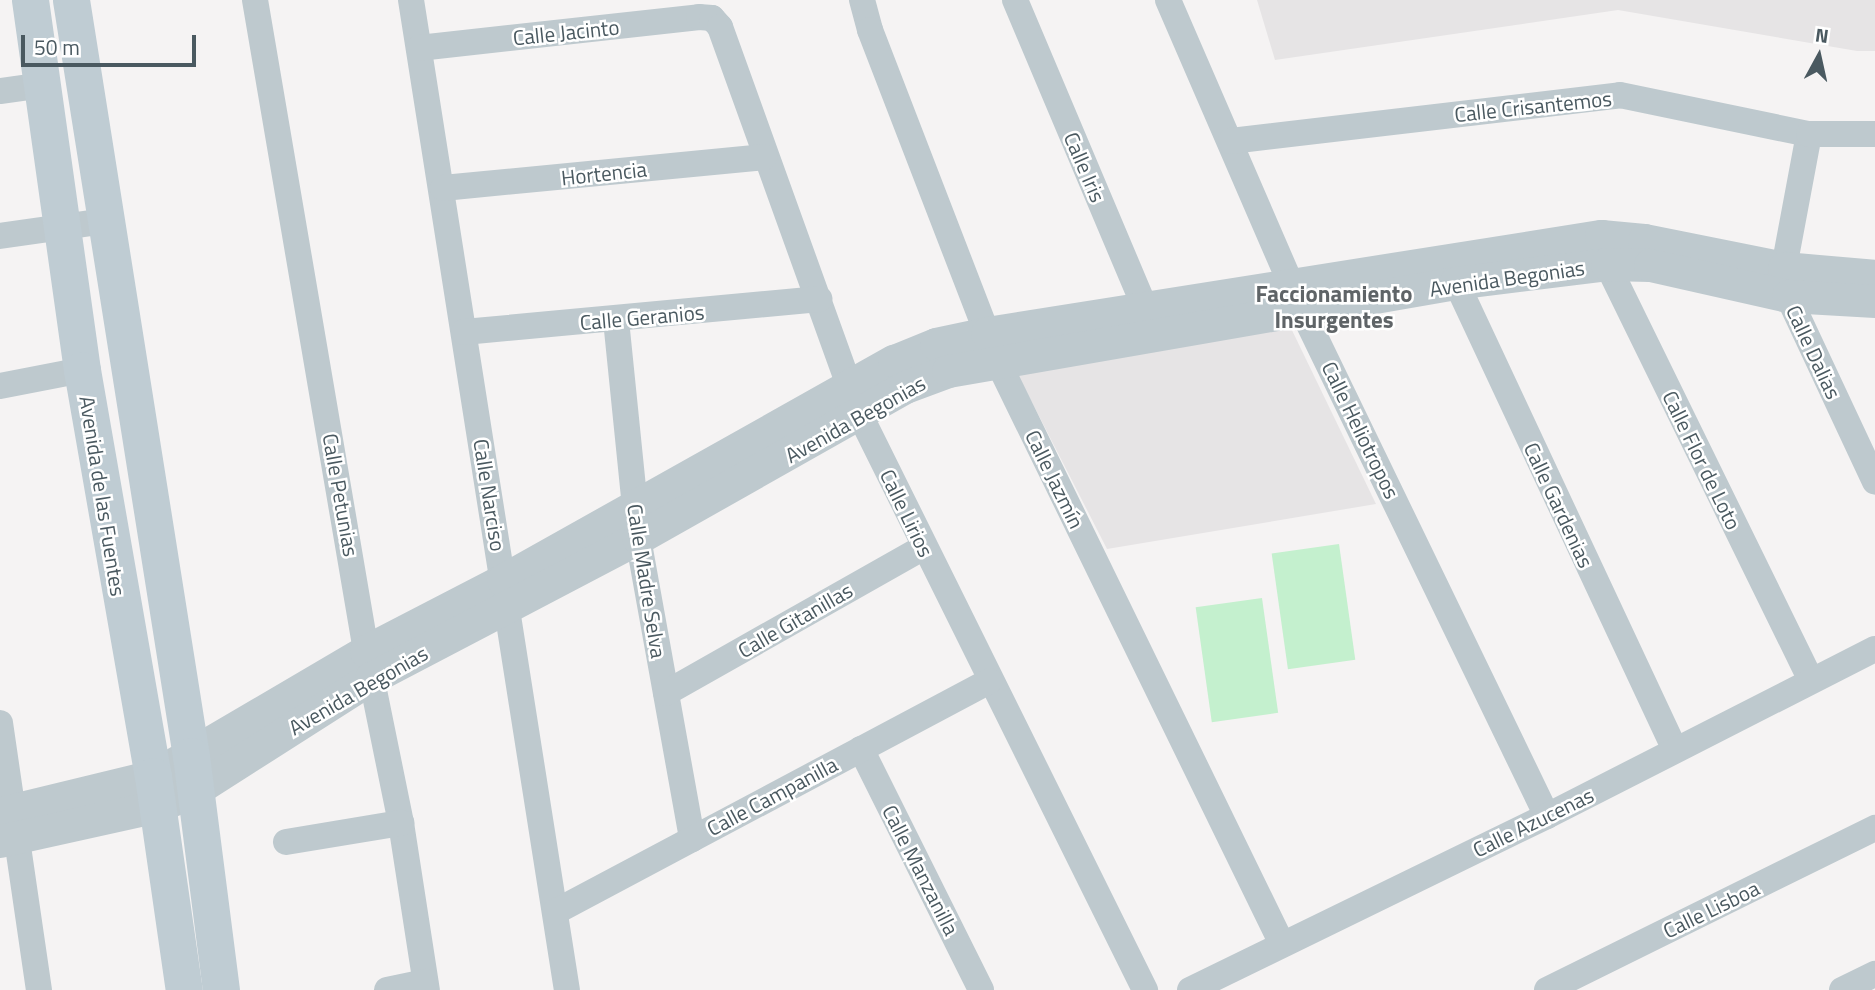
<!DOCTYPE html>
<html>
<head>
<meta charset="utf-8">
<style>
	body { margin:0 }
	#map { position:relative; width:1875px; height:990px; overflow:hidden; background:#f5f3f3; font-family:"Titillium Web",sans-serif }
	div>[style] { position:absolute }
	.education>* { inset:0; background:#e6e4e5 }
	.green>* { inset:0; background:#c4f0ce; transform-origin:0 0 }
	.minor>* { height:26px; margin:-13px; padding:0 13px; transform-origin:13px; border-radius:13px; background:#bec9ce }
	.tertiary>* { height:33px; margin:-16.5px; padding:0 16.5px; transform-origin:16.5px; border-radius:16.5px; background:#bec9ce }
	.secondary>* { height:37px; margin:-18.5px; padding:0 18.5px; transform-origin:18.5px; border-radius:18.5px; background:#bfccd3 }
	span { translate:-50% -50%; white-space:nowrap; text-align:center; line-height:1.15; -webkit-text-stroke:5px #fff; paint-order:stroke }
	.street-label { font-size:21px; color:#4a5960 }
	.neighbourhood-label { font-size:23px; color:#5f6467; font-weight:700 }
	.north { position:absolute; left:1784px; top:21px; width:70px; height:70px; -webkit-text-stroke:5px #fff; paint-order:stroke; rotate:8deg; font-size:19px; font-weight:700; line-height:28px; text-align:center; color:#4a5960 }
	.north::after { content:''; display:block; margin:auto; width:24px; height:32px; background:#4a5960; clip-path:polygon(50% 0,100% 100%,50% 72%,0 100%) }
	.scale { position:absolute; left:21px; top:35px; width:175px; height:32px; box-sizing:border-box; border:4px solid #4a5960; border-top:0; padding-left:9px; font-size:21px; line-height:24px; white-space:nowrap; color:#4a5960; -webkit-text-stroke:5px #fff; paint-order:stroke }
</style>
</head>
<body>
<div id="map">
	<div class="education">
		<i style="clip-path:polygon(1257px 0,1875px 0,1875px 51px,1857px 51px,1618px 10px,1275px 60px)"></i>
		<i style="clip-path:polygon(1288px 322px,1376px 504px,1107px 549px,1016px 371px)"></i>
	</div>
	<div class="green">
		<i style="left:1339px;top:544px;width:117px;height:68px;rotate:82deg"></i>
		<i style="left:1262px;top:598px;width:116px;height:67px;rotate:82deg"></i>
	</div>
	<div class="minor">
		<i style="left:255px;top:0;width:660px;rotate:80.32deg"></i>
		<i style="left:366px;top:651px;width:176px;rotate:78.5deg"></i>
		<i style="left:401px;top:823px;width:169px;rotate:81.2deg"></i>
		<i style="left:411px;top:0;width:1002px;rotate:81.05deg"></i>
		<i style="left:862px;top:0;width:31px;rotate:75deg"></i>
		<i style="left:870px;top:30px;width:356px;rotate:68.9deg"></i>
		<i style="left:998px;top:362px;width:648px;rotate:63.99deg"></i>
		<i style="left:1015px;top:0;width:352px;rotate:67.1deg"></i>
		<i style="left:1168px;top:0;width:340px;rotate:66.6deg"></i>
		<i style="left:1303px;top:312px;width:560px;rotate:64.17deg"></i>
		<i style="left:419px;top:48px;width:282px;rotate:-6.3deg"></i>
		<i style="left:699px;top:17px;width:13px;rotate:4deg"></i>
		<i style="left:712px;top:18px;width:12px;rotate:48deg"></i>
		<i style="left:720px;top:27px;width:412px;rotate:70.2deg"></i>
		<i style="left:860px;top:415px;width:642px;rotate:63.63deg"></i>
		<i style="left:0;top:91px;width:43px;rotate:-7.9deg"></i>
		<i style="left:1809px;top:134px;width:136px;rotate:100.6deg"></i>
		<i style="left:1784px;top:268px;width:28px;rotate:82deg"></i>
		<i style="left:1788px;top:296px;width:205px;rotate:64.9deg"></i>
		<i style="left:1231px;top:141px;width:392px;rotate:-6.7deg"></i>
		<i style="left:1620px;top:95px;width:193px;rotate:11.7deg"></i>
		<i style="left:1809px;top:134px;width:66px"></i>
		<i style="left:443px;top:188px;width:323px;rotate:-5.5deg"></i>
		<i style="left:0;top:236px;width:107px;rotate:-8.1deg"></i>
		<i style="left:1603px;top:248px;width:16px;rotate:76deg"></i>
		<i style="left:1607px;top:264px;width:464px;rotate:63.9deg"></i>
		<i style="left:1449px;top:267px;width:533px;rotate:64.92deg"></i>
		<i style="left:616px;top:320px;width:219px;rotate:84.2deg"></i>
		<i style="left:638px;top:538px;width:306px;rotate:79.8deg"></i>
		<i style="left:464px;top:332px;width:357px;rotate:-5.3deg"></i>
		<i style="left:0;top:386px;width:84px;rotate:-11deg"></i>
		<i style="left:666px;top:693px;width:296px;rotate:-29.5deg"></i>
		<i style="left:0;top:723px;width:270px;rotate:81.7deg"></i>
		<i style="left:861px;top:749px;width:269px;rotate:63.5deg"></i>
		<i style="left:286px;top:842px;width:117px;rotate:-9.4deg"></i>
		<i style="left:555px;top:912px;width:492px;rotate:-28deg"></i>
		<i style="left:387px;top:990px;width:39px;rotate:-12deg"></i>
		<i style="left:1190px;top:990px;width:397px;rotate:-26deg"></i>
		<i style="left:1547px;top:816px;width:368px;rotate:-27deg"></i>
		<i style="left:1547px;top:990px;width:366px;rotate:-26.3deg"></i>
		<i style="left:1842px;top:990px;width:37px;rotate:-26deg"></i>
	</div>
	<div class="tertiary">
		<i style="left:0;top:813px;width:157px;rotate:-13.6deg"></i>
		<i style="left:153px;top:776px;width:247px;rotate:-30.4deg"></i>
		<i style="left:366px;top:651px;width:154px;rotate:-27.4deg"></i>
		<i style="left:503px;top:580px;width:448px;rotate:-29.3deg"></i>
		<i style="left:894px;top:361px;width:45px;rotate:-22deg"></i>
		<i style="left:936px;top:344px;width:52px;rotate:-12.2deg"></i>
		<i style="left:987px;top:333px;width:622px;rotate:-8.98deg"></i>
		<i style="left:1601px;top:236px;width:43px;rotate:5.3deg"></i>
		<i style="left:1644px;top:240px;width:143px;rotate:11.3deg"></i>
		<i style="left:1784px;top:268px;width:91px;rotate:5deg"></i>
		<i style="left:0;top:841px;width:162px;rotate:-12.5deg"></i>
		<i style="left:158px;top:806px;width:40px;rotate:-23.4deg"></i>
		<i style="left:195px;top:790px;width:209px;rotate:-32.5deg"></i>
		<i style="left:371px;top:678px;width:301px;rotate:-27.7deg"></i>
		<i style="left:638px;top:538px;width:307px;rotate:-29.5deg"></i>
		<i style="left:905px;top:387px;width:46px;rotate:-20.4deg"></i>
		<i style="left:948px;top:371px;width:515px;rotate:-9.85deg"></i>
		<i style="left:1455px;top:283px;width:153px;rotate:-7.1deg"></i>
		<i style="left:1607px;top:264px;width:43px;rotate:1.3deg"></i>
		<i style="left:1650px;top:265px;width:141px;rotate:12.7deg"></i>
		<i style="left:1788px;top:296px;width:87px;rotate:3.3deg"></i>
	</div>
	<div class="secondary">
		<i style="left:30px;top:0;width:374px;rotate:82deg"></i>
		<i style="left:82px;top:370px;width:412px;rotate:80.1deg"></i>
		<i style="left:153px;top:776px;width:216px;rotate:81.8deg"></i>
		<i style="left:71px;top:0;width:765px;rotate:80.98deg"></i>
		<i style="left:191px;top:756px;width:236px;rotate:82.7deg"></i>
	</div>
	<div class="street-label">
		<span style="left:566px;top:32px;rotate:-6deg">Calle Jacinto</span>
		<span style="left:1533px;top:106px;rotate:-6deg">Calle Crisantemos</span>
		<span style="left:1085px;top:167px;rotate:67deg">Calle Iris</span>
		<span style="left:604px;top:173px;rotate:-6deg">Hortencia</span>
		<span style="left:1507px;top:278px;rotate:-8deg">Avenida Begonias</span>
		<span style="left:642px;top:317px;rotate:-5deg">Calle Geranios</span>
		<span style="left:1814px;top:352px;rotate:65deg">Calle Dalias</span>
		<span style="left:855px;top:419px;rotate:-29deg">Avenida Begonias</span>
		<span style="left:1361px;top:430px;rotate:64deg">Calle Heliotropos</span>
		<span style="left:1702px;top:460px;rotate:64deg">Calle Flor de Loto</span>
		<span style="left:1055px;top:479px;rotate:64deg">Calle Jazmín</span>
		<span style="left:341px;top:495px;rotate:80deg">Calle Petunias</span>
		<span style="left:490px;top:495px;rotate:81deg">Calle Narciso</span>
		<span style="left:103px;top:496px;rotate:81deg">Avenida de las Fuentes</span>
		<span style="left:1559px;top:505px;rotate:65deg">Calle Gardenias</span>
		<span style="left:907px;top:513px;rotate:64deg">Calle Lirios</span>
		<span style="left:647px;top:581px;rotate:81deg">Calle Madre Selva</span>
		<span style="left:795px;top:620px;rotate:-30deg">Calle Gitanillas</span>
		<span style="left:358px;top:690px;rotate:-30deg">Avenida Begonias</span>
		<span style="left:772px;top:796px;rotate:-28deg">Calle Campanilla</span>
		<span style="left:1533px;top:822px;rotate:-26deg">Calle Azucenas</span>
		<span style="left:921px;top:870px;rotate:63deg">Calle Manzanilla</span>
		<span style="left:1711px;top:909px;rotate:-26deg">Calle Lisboa</span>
	</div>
	<div class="neighbourhood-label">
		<span style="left:1334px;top:307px">Faccionamiento<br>Insurgentes</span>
	</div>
	<div class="north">N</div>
	<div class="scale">50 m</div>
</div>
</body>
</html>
